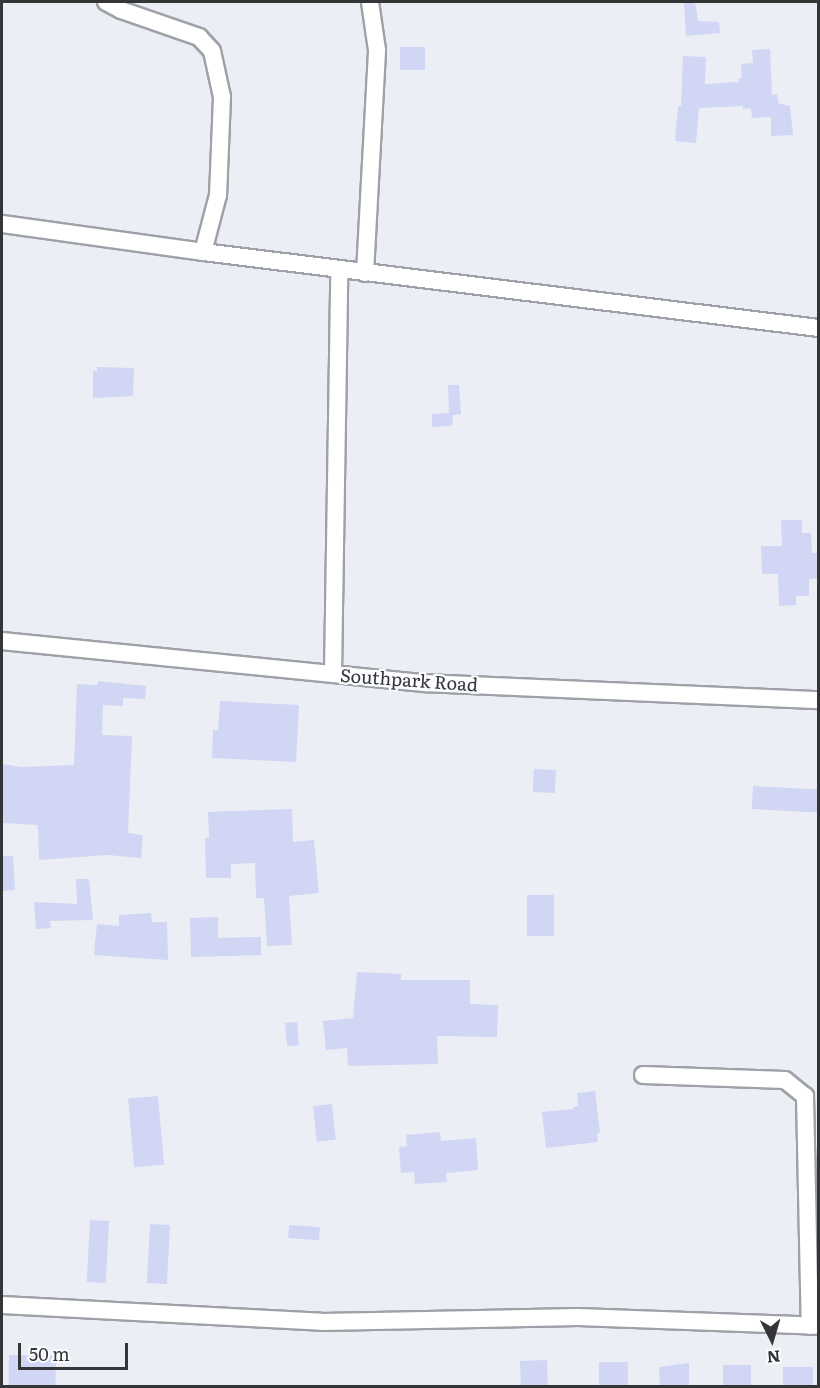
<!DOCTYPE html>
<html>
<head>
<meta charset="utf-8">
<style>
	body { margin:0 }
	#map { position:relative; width:820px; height:1388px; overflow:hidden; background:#eceef6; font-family:Literata,serif }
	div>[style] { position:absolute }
	.building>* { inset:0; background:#d0d6f3; transform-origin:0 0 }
	.roads { filter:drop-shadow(2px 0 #9fa1a8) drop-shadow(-2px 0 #9fa1a8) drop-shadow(0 2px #9fa1a8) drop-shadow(0 -2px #9fa1a8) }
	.minor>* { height:16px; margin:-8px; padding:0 8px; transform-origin:8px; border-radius:8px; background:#fff }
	span { translate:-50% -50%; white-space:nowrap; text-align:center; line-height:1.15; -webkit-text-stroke:4.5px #fbfcff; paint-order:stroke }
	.street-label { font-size:18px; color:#343537 }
	.frame { position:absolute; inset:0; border:3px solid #343537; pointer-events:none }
	.north { position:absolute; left:742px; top:1310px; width:60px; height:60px; -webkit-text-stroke:4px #fbfcff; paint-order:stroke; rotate:175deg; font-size:16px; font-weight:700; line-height:24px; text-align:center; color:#343537 }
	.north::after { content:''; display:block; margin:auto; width:21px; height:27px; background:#343537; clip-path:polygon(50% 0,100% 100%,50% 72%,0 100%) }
	.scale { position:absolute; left:18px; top:1343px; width:110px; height:27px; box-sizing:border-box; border:3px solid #343537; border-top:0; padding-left:8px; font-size:18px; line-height:21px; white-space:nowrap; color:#343537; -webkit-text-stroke:4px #fbfcff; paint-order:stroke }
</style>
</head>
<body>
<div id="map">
	<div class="building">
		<i style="clip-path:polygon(684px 2px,695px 2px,698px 21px,719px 22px,720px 33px,686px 36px)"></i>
		<i style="left:400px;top:47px;width:25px;height:23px"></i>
		<i style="clip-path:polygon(770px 49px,772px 95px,777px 94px,778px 103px,790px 106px,793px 135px,771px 136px,771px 117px,752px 118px,751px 108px,743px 109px,743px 106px,699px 108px,696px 143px,675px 141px,678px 106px,681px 106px,683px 56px,706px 57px,705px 84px,739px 82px,739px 78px,742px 78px,741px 64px,753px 63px,752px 50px)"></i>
		<i style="clip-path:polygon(97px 367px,134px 368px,133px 396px,93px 398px,93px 371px,97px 371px)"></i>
		<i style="clip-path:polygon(448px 385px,459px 385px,461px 414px,453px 415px,452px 426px,432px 427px,432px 414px,449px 413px)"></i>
		<i style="clip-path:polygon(781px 520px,802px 520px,802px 533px,811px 533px,812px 553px,819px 553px,819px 578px,809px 579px,809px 596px,796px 596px,796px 605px,779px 606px,778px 574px,762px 574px,761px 546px,782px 546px)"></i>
		<i style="clip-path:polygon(98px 681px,146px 686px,145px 699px,123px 698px,123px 706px,103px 705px,102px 735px,132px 736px,128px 833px,143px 835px,141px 858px,108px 855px,39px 860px,38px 825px,2px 823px,2px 764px,21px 767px,74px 765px,77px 684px,97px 685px)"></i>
		<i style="clip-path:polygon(220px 701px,299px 705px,296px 762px,212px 758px,213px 730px,218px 730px)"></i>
		<i style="left:534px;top:769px;width:22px;height:23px;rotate:3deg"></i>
		<i style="left:753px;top:786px;width:66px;height:23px;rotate:3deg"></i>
		<i style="clip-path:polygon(292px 809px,293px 842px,314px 840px,319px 893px,289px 896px,292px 945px,267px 946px,264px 898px,256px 898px,255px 863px,231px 864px,231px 878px,206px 878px,205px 838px,209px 838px,208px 812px)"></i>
		<i style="clip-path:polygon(2px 856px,13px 856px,15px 890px,2px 891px)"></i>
		<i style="clip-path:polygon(76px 879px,89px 879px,93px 920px,50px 921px,51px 928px,36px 929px,34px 902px,77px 904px)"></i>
		<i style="left:527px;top:895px;width:27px;height:41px"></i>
		<i style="clip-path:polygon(151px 913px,152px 922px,167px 922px,168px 960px,94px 955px,97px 924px,119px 926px,119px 915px)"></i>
		<i style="clip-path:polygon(218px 917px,218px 938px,261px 937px,261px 955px,191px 957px,190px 918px)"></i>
		<i style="clip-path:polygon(357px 972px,401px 974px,401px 980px,470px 980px,470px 1004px,498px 1005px,497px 1037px,437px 1036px,438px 1064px,348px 1066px,347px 1048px,326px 1050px,323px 1021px,353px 1018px)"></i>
		<i style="left:297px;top:1022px;width:23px;height:12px;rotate:85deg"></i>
		<i style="clip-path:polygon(595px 1091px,600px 1133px,597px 1133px,598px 1142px,546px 1148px,542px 1112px,573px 1109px,573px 1107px,578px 1106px,577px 1093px)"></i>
		<i style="left:158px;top:1096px;width:69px;height:30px;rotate:85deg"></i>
		<i style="left:332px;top:1104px;width:36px;height:19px;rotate:84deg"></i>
		<i style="clip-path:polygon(440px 1132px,441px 1141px,476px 1138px,478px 1170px,446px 1173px,447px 1182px,415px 1184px,414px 1172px,401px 1173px,399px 1147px,407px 1146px,406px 1135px)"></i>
		<i style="left:90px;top:1220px;width:19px;height:62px;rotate:3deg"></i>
		<i style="left:150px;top:1224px;width:20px;height:59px;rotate:3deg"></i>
		<i style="left:289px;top:1225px;width:31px;height:13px;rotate:4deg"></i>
		<i style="left:9px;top:1355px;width:47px;height:31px;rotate:1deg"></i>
		<i style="left:547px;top:1360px;width:25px;height:27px;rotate:88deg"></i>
		<i style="left:599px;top:1362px;width:29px;height:24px"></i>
		<i style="clip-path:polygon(689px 1363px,689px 1386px,660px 1386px,659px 1367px)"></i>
		<i style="left:723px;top:1365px;width:28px;height:21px"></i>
		<i style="left:783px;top:1367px;width:30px;height:19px"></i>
	</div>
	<div class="roads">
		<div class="minor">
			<i style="left:106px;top:2px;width:17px;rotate:28deg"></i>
			<i style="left:121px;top:10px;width:83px;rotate:19.1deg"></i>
			<i style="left:199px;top:37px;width:19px;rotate:47deg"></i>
			<i style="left:212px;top:51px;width:47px;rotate:77.7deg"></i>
			<i style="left:222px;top:97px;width:98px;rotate:92.3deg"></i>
			<i style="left:218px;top:195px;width:59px;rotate:104.7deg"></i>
			<i style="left:2px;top:224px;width:203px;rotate:7.9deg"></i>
			<i style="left:203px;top:252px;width:620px;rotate:7.04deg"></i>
			<i style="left:365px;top:273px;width:223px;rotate:-86.9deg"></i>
			<i style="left:377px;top:50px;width:49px;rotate:-98.3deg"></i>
			<i style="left:2px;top:641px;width:426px;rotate:5.7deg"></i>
			<i style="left:426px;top:683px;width:392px;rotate:2.5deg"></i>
			<i style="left:333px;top:674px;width:404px;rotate:-89.1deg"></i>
			<i style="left:643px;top:1075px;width:142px;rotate:2deg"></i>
			<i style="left:785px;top:1080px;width:26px;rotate:39deg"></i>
			<i style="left:805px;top:1096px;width:230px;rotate:88.8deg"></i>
			<i style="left:2px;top:1305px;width:320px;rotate:3deg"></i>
			<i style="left:322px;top:1322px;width:256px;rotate:-1.1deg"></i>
			<i style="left:578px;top:1317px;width:240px;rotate:2.1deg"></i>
		</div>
	</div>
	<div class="street-label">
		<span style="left:409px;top:680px;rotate:4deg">Southpark Road</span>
	</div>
	<div class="frame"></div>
	<div class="north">N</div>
	<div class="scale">50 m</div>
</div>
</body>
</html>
